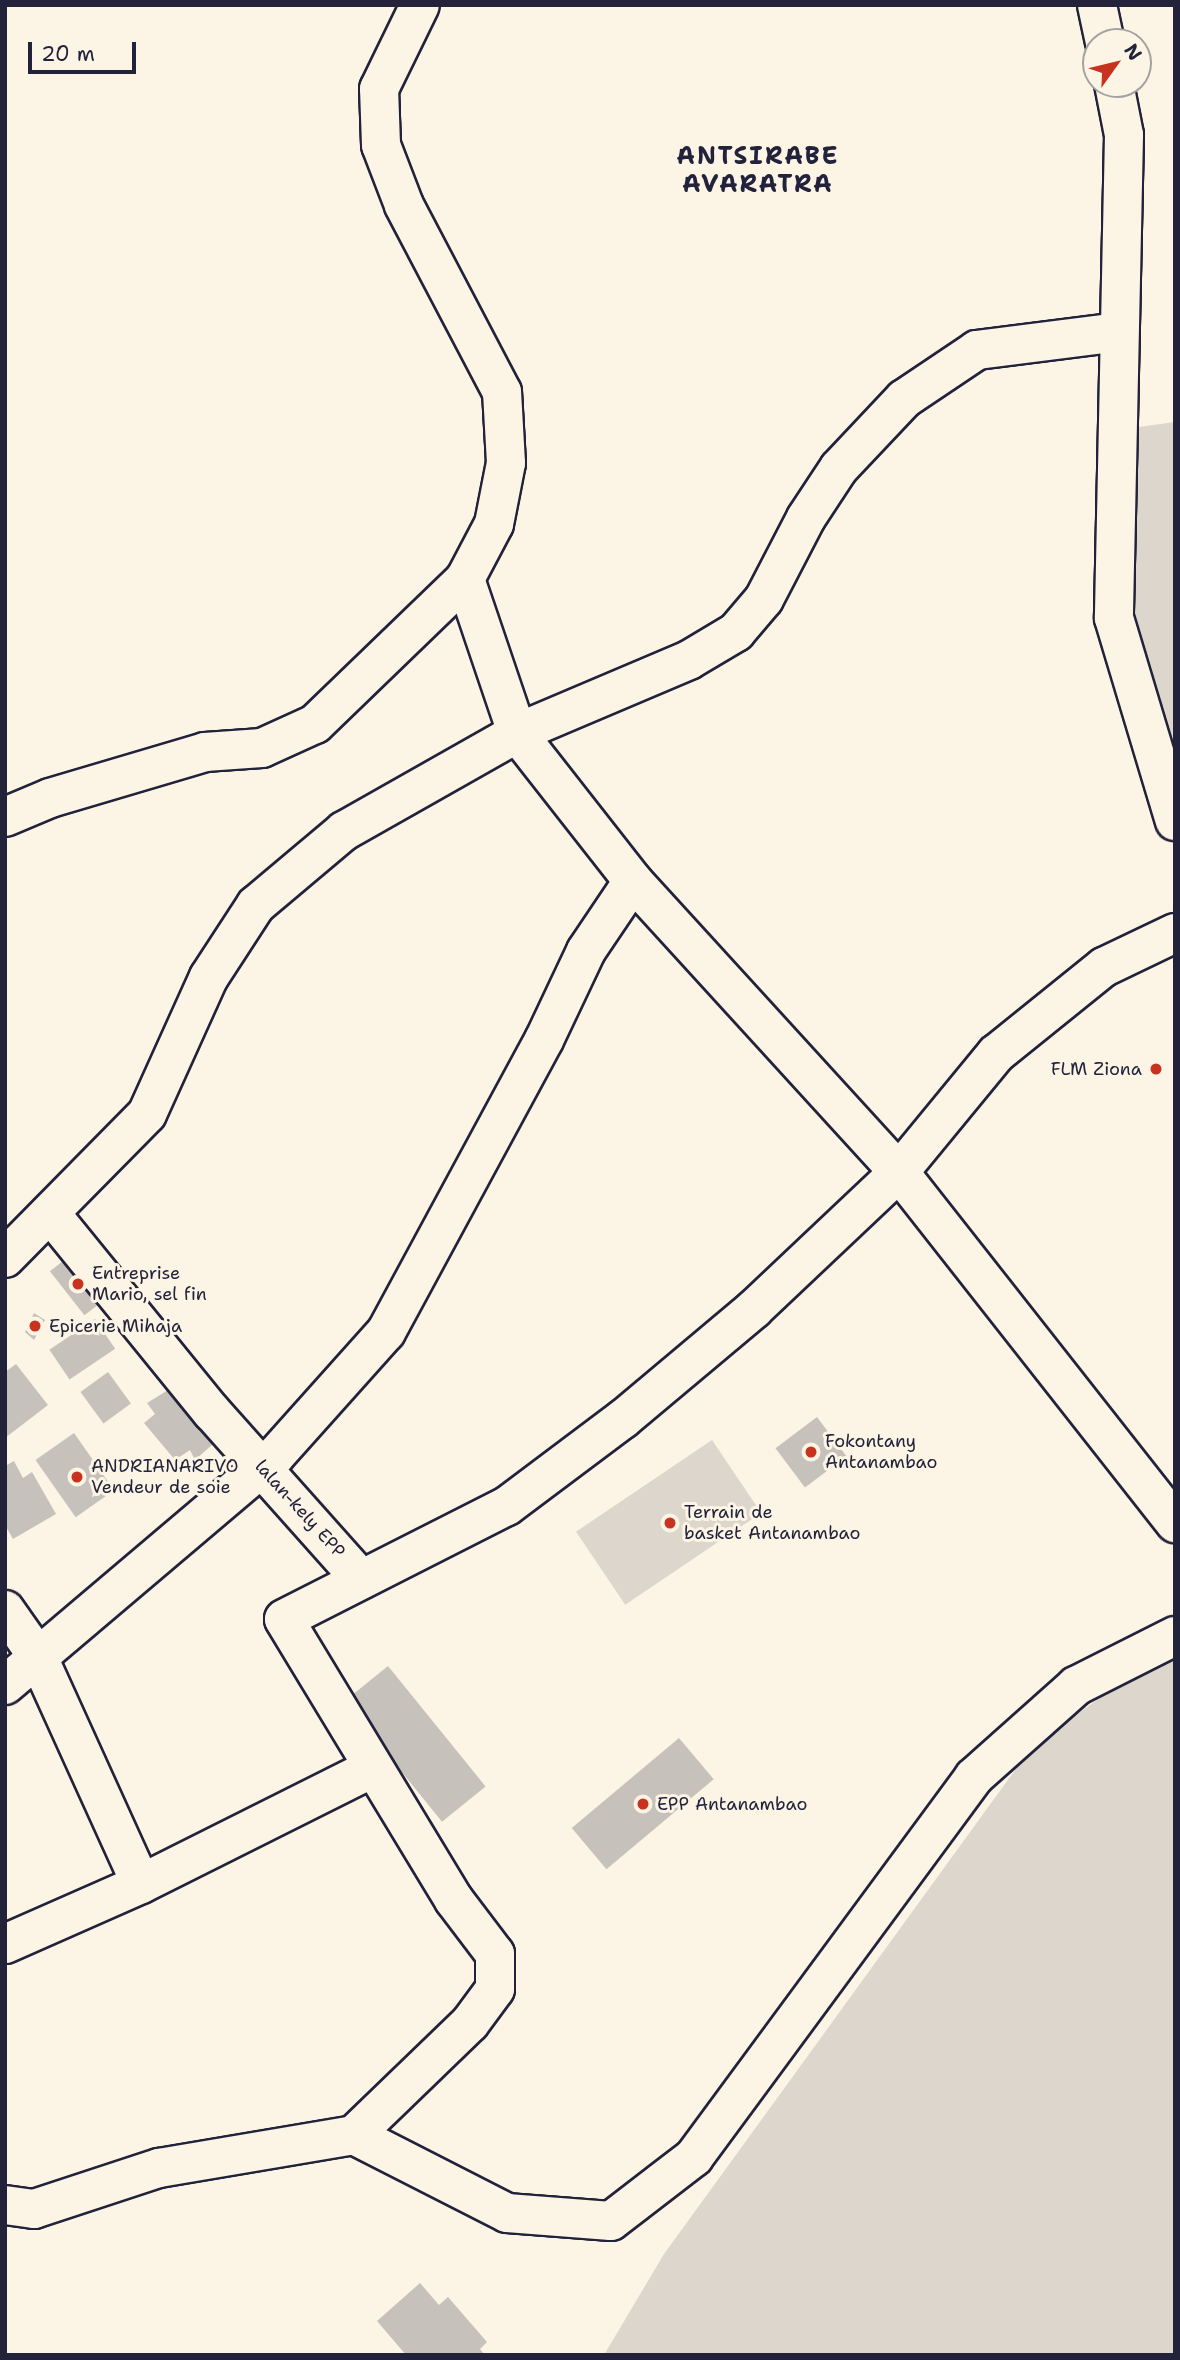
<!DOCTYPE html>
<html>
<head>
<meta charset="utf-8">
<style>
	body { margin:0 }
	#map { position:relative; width:1180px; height:2360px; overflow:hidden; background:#fcf5e5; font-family:"Shantell Sans",sans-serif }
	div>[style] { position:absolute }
	.green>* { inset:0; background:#dcd6cc; transform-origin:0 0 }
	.building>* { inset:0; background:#c6c1bb; transform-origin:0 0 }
	.roads { filter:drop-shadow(2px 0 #22223b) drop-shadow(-2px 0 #22223b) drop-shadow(0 2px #22223b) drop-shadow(0 -2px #22223b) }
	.minor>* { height:38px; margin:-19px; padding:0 19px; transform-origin:19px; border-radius:19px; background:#fcf5e5 }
	.dots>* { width:19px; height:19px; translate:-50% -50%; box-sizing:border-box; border:4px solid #fcf5e5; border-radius:50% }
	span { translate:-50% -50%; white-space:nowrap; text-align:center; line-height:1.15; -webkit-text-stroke:6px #fcf5e5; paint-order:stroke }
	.poi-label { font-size:18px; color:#22223b }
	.right { translate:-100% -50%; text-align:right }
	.left { translate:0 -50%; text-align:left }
	.street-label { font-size:18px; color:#22223b }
	.district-label { font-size:24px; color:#22223b; font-weight:700; letter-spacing:2px }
	.frame { position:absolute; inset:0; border:7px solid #22223b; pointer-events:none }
	.north { position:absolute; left:1082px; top:28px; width:70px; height:70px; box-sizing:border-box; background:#fcf5e5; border:2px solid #a5a1a1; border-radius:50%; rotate:56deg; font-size:19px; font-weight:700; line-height:28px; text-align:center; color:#22223b }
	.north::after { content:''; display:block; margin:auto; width:24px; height:32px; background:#c8321e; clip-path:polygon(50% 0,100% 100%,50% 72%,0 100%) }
	.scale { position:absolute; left:28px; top:42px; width:108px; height:32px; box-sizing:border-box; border:4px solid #22223b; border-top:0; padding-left:9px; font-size:21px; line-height:24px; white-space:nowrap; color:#22223b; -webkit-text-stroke:5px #fcf5e5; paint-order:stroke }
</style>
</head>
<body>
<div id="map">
	<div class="green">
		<i style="clip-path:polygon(1175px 422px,1175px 821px,1114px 618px,1117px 430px)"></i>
		<i style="left:712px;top:1440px;width:88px;height:164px;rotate:56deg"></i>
		<i style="clip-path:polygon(1175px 1659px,1175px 2355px,604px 2355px,664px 2254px,1031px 1748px,1135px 1672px)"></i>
	</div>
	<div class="building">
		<i style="left:72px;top:1254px;width:56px;height:28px;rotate:52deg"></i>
		<i style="clip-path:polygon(34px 1313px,45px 1320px,34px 1340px,25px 1332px)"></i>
		<i style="left:95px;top:1319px;width:36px;height:55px;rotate:56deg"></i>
		<i style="clip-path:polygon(16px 1364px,48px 1405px,5px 1438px,5px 1372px)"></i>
		<i style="left:108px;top:1372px;width:39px;height:34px;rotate:54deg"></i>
		<i style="clip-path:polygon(173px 1387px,213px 1444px,195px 1460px,190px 1450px,175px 1460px,144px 1423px,155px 1414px,147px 1403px)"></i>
		<i style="left:817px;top:1417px;width:49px;height:52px;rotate:53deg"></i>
		<i style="left:74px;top:1433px;width:70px;height:47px;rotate:55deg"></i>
		<i style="clip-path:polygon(14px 1461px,23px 1478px,32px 1472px,56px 1514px,13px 1539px,5px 1525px,5px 1466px)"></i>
		<i style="left:388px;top:1666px;width:155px;height:56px;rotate:51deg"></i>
		<i style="left:679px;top:1738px;width:54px;height:140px;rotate:50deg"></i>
		<i style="clip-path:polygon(420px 2283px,439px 2305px,448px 2297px,487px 2342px,480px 2349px,485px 2355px,406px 2355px,377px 2321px)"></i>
	</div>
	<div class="roads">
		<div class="minor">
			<i style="left:1097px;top:5px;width:38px;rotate:78deg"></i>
			<i style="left:1114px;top:84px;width:52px;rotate:78.9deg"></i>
			<i style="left:1124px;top:135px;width:483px;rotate:91.2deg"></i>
			<i style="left:1114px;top:618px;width:212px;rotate:73.3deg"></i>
			<i style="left:465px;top:579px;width:163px;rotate:71.3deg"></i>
			<i style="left:517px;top:733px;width:188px;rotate:51.9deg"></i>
			<i style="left:633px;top:881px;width:394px;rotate:47.6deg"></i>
			<i style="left:899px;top:1172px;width:447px;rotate:51.8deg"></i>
			<i style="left:5px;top:817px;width:49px;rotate:-22.9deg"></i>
			<i style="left:50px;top:798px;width:162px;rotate:-16.5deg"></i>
			<i style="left:205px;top:752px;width:57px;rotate:-4deg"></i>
			<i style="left:262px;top:748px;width:58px;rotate:-24.4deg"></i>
			<i style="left:315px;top:724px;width:209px;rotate:-44deg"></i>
			<i style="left:465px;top:579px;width:62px;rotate:-62.2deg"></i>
			<i style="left:494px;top:524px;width:62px;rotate:-78.9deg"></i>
			<i style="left:506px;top:463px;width:71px;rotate:-93.2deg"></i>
			<i style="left:502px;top:392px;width:211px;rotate:-117.7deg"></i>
			<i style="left:404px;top:205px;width:64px;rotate:-111deg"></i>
			<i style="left:381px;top:145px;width:56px;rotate:-92deg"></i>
			<i style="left:379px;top:89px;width:93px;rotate:-64deg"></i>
			<i style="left:50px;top:1213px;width:257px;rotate:50.9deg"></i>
			<i style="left:212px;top:1412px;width:224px;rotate:48.3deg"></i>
			<i style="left:5px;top:1258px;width:202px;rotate:-45.4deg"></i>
			<i style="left:147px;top:1114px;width:150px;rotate:-65.7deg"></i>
			<i style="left:209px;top:977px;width:86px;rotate:-56.9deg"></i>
			<i style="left:256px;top:905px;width:115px;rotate:-40.1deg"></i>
			<i style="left:344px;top:831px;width:199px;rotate:-29.5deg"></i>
			<i style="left:517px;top:733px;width:187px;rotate:-23deg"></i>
			<i style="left:689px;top:660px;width:55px;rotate:-30.8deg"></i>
			<i style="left:736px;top:632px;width:43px;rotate:-49.7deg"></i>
			<i style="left:764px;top:599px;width:91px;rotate:-62.6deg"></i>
			<i style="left:806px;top:518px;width:60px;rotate:-56.6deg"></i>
			<i style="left:839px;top:468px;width:95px;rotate:-46.7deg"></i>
			<i style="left:904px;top:399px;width:88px;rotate:-33.9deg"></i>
			<i style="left:977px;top:350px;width:143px;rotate:-7.2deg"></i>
			<i style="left:5px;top:1610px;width:57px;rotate:54.9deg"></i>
			<i style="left:38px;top:1657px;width:249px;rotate:65.6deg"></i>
			<i style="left:5px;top:1685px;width:354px;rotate:-40.3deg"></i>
			<i style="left:275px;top:1456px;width:166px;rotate:-48.2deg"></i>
			<i style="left:386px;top:1332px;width:332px;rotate:-61.6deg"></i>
			<i style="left:544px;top:1040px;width:98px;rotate:-64.7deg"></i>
			<i style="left:586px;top:951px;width:84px;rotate:-56.1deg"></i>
			<i style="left:5px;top:1944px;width:149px;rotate:-23.8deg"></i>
			<i style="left:141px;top:1884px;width:259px;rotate:-26.6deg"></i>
			<i style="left:354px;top:2135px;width:161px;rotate:-44deg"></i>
			<i style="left:470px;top:2023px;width:42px;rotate:-53.7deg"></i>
			<i style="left:495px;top:1989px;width:35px;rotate:-90deg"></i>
			<i style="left:495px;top:1954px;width:68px;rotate:-127.2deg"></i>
			<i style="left:454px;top:1900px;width:328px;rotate:-121.2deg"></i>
			<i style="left:284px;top:1619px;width:250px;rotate:-26.9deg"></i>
			<i style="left:507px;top:1506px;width:145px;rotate:-36.9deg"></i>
			<i style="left:623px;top:1419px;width:171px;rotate:-40deg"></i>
			<i style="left:754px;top:1309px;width:199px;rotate:-43.4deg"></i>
			<i style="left:899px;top:1172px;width:153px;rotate:-50.6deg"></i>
			<i style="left:996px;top:1054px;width:139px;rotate:-38.9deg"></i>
			<i style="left:1104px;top:967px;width:79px;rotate:-25.6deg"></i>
			<i style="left:5px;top:2205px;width:29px;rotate:8deg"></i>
			<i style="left:34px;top:2209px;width:132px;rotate:-18.2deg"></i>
			<i style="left:159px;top:2168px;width:198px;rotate:-9.6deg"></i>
			<i style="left:354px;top:2135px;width:172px;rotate:27deg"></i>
			<i style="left:507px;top:2213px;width:104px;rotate:4.4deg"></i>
			<i style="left:611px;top:2221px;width:105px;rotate:-37.6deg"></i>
			<i style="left:694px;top:2157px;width:472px;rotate:-53.6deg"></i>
			<i style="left:974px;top:1777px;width:137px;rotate:-41.7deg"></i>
			<i style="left:1076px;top:1686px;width:111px;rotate:-26.8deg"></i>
		</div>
	</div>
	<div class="dots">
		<i style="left:1156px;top:1069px;background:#c8321e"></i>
		<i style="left:78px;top:1284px;background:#c8321e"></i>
		<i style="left:35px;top:1326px;background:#c8321e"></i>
		<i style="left:811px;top:1452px;background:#c8321e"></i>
		<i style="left:77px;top:1477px;background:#c8321e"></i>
		<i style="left:670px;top:1523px;background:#c8321e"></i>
		<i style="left:643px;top:1804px;background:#c8321e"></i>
	</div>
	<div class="poi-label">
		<span class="right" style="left:1142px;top:1069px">FLM Ziona</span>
		<span class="left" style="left:92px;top:1284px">Entreprise<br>Mario, sel fin</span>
		<span class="left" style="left:49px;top:1326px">Epicerie Mihaja</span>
		<span class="left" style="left:825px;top:1452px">Fokontany<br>Antanambao</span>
		<span class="left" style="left:91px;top:1477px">ANDRIANARIVO<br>Vendeur de soie</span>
		<span class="left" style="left:684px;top:1523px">Terrain de<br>basket Antanambao</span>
		<span class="left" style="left:657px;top:1804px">EPP Antanambao</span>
	</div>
	<div class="street-label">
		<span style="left:300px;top:1509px;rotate:48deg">lalan-kely EPP</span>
	</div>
	<div class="district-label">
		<span style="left:758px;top:171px">ANTSIRABE<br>AVARATRA</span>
	</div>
	<div class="frame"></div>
	<div class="north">N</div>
	<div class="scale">20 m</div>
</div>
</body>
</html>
